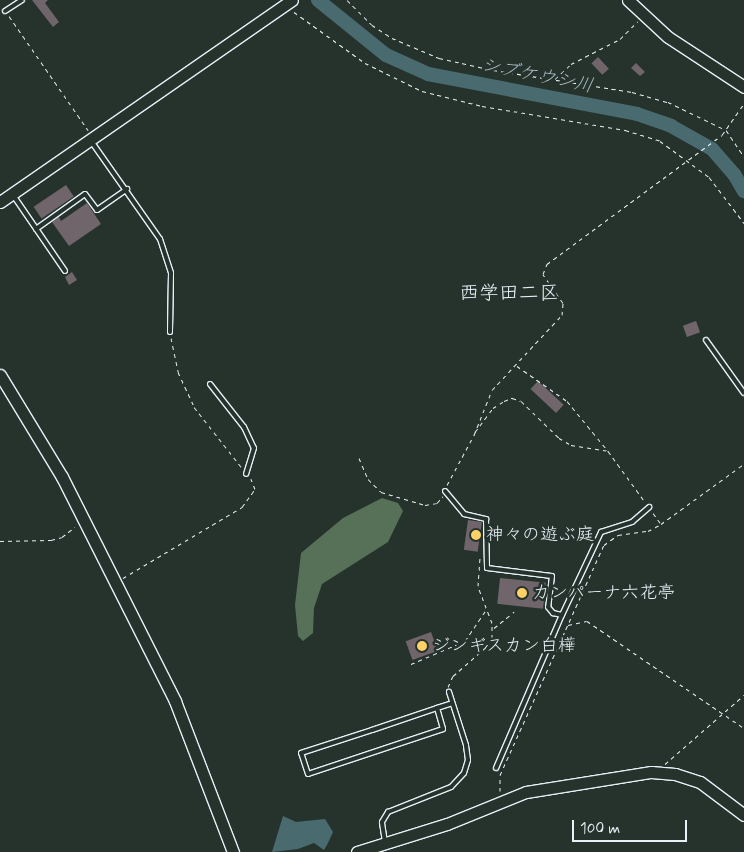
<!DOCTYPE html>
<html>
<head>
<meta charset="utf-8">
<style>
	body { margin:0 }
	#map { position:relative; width:744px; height:852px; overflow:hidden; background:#26332d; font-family:Mynerve,"Klee One",sans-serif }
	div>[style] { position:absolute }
	.green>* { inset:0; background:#567157 }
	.water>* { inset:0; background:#496b70 }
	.river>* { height:14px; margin:-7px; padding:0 7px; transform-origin:7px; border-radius:7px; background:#496b70 }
	.building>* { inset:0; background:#70656b; transform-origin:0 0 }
	.path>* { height:1px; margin-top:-0.5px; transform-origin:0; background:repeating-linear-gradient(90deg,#e8f1f8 0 4px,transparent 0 8px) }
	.roads { filter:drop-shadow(1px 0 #e8f1f8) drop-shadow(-1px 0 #e8f1f8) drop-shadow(0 1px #e8f1f8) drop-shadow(0 -1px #e8f1f8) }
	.lane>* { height:4px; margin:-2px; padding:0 2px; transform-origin:2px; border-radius:2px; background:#26332d }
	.secondary>* { height:11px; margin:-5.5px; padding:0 5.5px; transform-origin:5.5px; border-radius:5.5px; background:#26332d }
	.dots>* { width:14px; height:14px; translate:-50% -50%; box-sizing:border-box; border:2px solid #26332d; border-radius:50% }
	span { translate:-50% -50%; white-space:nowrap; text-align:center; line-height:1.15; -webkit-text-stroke:5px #26332d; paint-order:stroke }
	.poi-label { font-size:18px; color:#e8f1f8 }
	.left { translate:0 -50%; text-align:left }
	.water-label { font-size:19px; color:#a8bbc2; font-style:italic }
	.quarter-label { font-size:20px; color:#e8f1f8 }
	.scale { position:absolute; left:572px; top:820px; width:115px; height:22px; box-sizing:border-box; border:2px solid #e8f1f8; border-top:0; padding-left:6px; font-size:15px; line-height:18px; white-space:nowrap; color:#e8f1f8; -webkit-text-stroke:4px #26332d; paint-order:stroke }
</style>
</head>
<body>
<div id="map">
	<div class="green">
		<i style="clip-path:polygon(382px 498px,398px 503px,403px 511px,388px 542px,322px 584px,314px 608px,313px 633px,303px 641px,298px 636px,295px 605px,301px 553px,343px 518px)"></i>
	</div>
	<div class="water">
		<i style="clip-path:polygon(283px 816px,296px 822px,325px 819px,333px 832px,328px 843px,324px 850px,314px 843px,298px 849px,272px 852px)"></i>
	</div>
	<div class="river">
		<i style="left:318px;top:0;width:87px;rotate:39deg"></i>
		<i style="left:386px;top:55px;width:46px;rotate:24.3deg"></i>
		<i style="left:428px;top:74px;width:213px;rotate:10.8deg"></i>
		<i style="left:637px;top:114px;width:36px;rotate:19deg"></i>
		<i style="left:671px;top:126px;width:47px;rotate:29.3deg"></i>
		<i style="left:712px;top:149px;width:33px;rotate:49deg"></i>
		<i style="left:734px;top:174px;width:20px;rotate:60deg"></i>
	</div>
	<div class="building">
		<i style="clip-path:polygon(32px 0,48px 0,45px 3px,59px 22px,53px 27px)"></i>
		<i style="left:598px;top:57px;width:16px;height:9px;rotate:47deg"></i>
		<i style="clip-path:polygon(636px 63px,645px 72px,640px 76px,631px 68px)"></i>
		<i style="left:66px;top:185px;width:14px;height:39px;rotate:56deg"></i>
		<i style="clip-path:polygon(87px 203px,101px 224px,69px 246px,52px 222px,59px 217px,61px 221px)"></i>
		<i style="clip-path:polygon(72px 272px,77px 280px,69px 285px,65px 277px)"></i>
		<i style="left:696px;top:321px;width:12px;height:14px;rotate:70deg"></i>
		<i style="left:538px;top:381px;width:35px;height:11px;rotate:43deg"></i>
		<i style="left:468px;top:520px;width:14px;height:30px;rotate:8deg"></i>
		<i style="left:500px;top:578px;width:46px;height:26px;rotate:6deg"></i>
		<i style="left:431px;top:632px;width:20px;height:27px;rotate:70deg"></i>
	</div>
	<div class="path">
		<i style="left:347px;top:0;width:35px;rotate:45deg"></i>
		<i style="left:372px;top:25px;width:24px;rotate:33deg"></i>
		<i style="left:392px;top:38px;width:51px;rotate:23.1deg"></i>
		<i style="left:439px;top:58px;width:55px;rotate:12.5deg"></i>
		<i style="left:493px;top:70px;width:141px;rotate:9deg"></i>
		<i style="left:632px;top:92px;width:37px;rotate:16deg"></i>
		<i style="left:668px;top:102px;width:64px;rotate:25.8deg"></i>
		<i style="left:726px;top:130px;width:32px;rotate:56deg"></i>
		<i style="left:294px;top:12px;width:87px;rotate:35.7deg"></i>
		<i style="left:365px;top:63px;width:64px;rotate:26.2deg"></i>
		<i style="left:422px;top:91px;width:62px;rotate:14deg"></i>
		<i style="left:482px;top:106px;width:145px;rotate:9.5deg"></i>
		<i style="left:625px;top:130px;width:37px;rotate:17deg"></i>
		<i style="left:660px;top:141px;width:61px;rotate:36.3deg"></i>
		<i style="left:709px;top:177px;width:58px;rotate:52.7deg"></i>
		<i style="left:9px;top:16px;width:139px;rotate:55.3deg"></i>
		<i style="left:555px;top:79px;width:22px;rotate:-43deg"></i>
		<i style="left:571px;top:64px;width:55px;rotate:-27deg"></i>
		<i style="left:620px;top:39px;width:25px;rotate:-45deg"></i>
		<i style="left:171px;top:338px;width:35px;rotate:78deg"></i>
		<i style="left:178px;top:372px;width:38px;rotate:65deg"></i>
		<i style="left:194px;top:407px;width:78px;rotate:51.8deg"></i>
		<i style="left:517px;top:366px;width:61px;rotate:35deg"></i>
		<i style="left:567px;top:401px;width:65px;rotate:50.6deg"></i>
		<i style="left:475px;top:432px;width:30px;rotate:-53deg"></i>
		<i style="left:493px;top:408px;width:13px;rotate:-32deg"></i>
		<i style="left:504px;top:401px;width:9px;rotate:-21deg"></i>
		<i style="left:512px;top:398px;width:9px;rotate:18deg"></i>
		<i style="left:521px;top:401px;width:53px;rotate:44.2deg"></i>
		<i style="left:559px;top:438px;width:14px;rotate:30deg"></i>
		<i style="left:571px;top:445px;width:37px;rotate:9deg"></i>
		<i style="left:608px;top:451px;width:63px;rotate:54deg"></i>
		<i style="left:359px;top:458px;width:23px;rotate:67deg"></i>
		<i style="left:368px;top:479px;width:18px;rotate:45deg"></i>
		<i style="left:381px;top:492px;width:46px;rotate:16.5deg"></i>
		<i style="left:425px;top:505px;width:12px;rotate:-9deg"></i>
		<i style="left:437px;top:503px;width:9px;rotate:-49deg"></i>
		<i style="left:447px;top:485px;width:57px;rotate:-61.6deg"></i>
		<i style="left:474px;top:435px;width:48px;rotate:-68.2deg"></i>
		<i style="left:492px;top:390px;width:103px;rotate:-47deg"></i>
		<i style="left:562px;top:315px;width:12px;rotate:-85deg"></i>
		<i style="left:563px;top:303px;width:35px;rotate:-125deg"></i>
		<i style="left:543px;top:274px;width:11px;rotate:-68deg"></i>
		<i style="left:547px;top:264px;width:217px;rotate:-36.4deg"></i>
		<i style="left:722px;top:135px;width:38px;rotate:-55deg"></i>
		<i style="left:653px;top:513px;width:14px;rotate:54deg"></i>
		<i style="left:0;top:541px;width:51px;rotate:-1.1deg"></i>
		<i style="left:51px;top:540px;width:11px;rotate:-15deg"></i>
		<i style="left:62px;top:537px;width:16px;rotate:-38deg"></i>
		<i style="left:123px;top:578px;width:139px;rotate:-30.8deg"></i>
		<i style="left:242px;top:507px;width:22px;rotate:-54deg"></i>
		<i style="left:255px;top:489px;width:11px;rotate:-112deg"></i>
		<i style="left:568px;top:625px;width:19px;rotate:-12deg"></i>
		<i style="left:587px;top:621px;width:190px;rotate:34.3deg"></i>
		<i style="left:494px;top:628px;width:26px;rotate:-39deg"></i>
		<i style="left:411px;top:664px;width:59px;rotate:-23.1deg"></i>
		<i style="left:465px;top:641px;width:36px;rotate:-56deg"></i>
		<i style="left:448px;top:687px;width:12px;rotate:-66deg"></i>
		<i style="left:453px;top:676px;width:43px;rotate:-41.2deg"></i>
		<i style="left:485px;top:648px;width:12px;rotate:-55deg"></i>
		<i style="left:492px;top:638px;width:15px;rotate:-90deg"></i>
		<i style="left:492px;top:623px;width:40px;rotate:-111deg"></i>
		<i style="left:478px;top:586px;width:31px;rotate:-86deg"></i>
		<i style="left:665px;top:764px;width:105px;rotate:-41.1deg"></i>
		<i style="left:500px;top:791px;width:16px;rotate:-90deg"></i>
		<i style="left:500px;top:775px;width:252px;rotate:-65.7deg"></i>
		<i style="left:604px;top:545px;width:17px;rotate:-36deg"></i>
		<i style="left:618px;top:535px;width:30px;rotate:-8deg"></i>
		<i style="left:648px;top:531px;width:15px;rotate:-28deg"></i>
		<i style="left:661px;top:524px;width:102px;rotate:-35.9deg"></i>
	</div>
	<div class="roads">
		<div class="lane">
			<i style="left:5px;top:11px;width:20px;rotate:-33deg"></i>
			<i style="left:91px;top:141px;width:120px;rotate:54.9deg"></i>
			<i style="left:160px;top:239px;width:36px;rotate:72deg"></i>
			<i style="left:171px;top:273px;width:59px;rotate:91deg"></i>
			<i style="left:13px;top:195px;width:92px;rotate:55.6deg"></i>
			<i style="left:36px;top:229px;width:60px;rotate:-35.5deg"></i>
			<i style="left:85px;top:194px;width:20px;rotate:53deg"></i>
			<i style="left:97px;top:210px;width:37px;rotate:-35deg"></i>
			<i style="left:706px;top:340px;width:65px;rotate:54.4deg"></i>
			<i style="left:210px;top:384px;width:55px;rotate:51.7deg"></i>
			<i style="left:244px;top:427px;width:23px;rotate:65deg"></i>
			<i style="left:254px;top:448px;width:27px;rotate:107deg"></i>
			<i style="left:445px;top:491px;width:30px;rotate:50deg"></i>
			<i style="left:464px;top:514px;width:23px;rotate:13deg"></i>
			<i style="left:486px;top:519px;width:49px;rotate:88.8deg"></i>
			<i style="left:487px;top:568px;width:65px;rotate:7deg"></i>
			<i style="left:552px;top:576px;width:31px;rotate:97deg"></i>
			<i style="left:548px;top:607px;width:8px;rotate:50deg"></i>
			<i style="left:553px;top:613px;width:9px;rotate:13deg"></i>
			<i style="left:562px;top:615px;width:92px;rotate:-64.8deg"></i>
			<i style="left:601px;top:532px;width:33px;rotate:-18deg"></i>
			<i style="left:632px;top:522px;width:23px;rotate:-41deg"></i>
			<i style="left:437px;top:708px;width:22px;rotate:74deg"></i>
			<i style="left:443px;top:729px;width:142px;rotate:161.6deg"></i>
			<i style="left:308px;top:774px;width:22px;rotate:-108deg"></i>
			<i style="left:301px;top:753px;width:75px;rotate:-17.9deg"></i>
			<i style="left:372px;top:730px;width:69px;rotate:-18.7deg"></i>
			<i style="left:437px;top:708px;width:16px;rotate:-18deg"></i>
			<i style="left:496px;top:768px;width:167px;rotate:-66.7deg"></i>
			<i style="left:385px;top:842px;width:20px;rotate:-99deg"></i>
			<i style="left:382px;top:822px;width:12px;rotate:-59deg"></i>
			<i style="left:388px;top:812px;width:68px;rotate:-21.6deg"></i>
			<i style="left:451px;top:787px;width:19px;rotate:-47deg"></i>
			<i style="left:464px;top:773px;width:14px;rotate:-73deg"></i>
			<i style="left:468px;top:760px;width:15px;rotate:-98deg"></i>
			<i style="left:466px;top:745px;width:56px;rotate:-107.8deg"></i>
		</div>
		<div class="secondary">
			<i style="left:628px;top:0;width:54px;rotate:42.8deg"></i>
			<i style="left:668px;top:37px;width:91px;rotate:33.3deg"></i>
			<i style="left:0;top:202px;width:355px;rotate:-34.7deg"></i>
			<i style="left:0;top:375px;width:119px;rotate:58.7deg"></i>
			<i style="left:62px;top:477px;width:251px;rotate:63.2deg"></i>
			<i style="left:175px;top:701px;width:162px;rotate:69deg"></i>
			<i style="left:357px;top:852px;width:94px;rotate:-17.3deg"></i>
			<i style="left:447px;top:824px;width:85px;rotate:-22.1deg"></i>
			<i style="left:526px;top:792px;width:127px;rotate:-9.1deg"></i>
			<i style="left:651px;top:772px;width:24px;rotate:5deg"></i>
			<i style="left:675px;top:774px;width:26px;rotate:18deg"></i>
			<i style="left:700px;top:782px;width:55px;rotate:36.9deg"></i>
		</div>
	</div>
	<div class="dots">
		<i style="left:476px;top:535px;background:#ffd166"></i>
		<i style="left:522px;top:593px;background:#ffd166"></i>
		<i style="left:422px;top:646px;background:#ffd166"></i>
	</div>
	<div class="poi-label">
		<span class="left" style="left:486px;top:535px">神々の遊ぶ庭</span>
		<span class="left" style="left:532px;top:593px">カンパーナ六花亭</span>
		<span class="left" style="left:432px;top:646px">ジンギスカン白樺</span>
	</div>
	<div class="water-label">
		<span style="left:537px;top:76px;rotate:11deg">シブケウシ川</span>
	</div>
	<div class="quarter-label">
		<span style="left:509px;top:293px">西学田二区</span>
	</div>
	<div class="scale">100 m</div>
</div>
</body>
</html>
